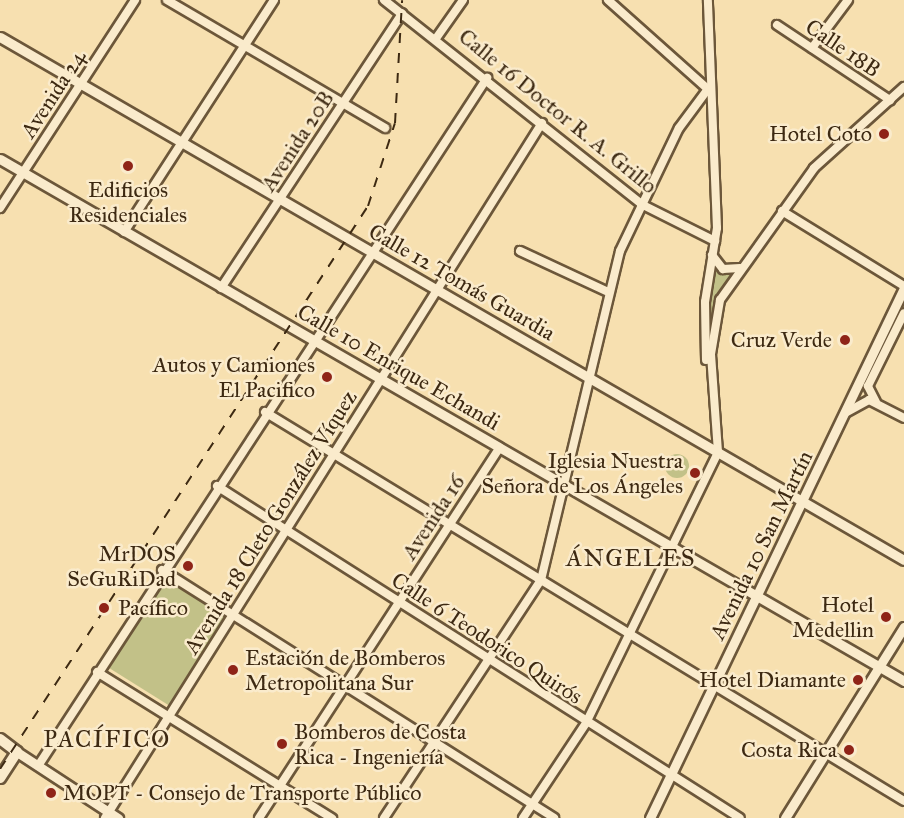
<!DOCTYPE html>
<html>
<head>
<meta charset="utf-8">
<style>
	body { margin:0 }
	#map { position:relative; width:904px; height:818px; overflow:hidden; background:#f7e0b0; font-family:"IM FELL Great Primer",serif }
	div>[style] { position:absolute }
	.green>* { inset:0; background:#c2c188; transform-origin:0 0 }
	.round { border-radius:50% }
	.roads { filter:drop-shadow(2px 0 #6c573a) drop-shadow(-2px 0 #6c573a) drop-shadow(0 2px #6c573a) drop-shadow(0 -2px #6c573a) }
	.minor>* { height:8px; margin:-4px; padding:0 4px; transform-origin:4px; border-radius:4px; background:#faebcc }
	.tertiary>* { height:9px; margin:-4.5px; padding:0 4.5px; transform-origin:4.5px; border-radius:4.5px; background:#faebcc }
	.secondary>* { height:10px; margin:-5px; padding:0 5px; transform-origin:5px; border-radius:5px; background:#faebcc }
	.rail>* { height:2px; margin-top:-1px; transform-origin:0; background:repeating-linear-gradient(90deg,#3d2912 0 10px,transparent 0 20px) }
	.dots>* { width:16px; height:16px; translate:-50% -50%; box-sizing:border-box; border:3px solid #faebcc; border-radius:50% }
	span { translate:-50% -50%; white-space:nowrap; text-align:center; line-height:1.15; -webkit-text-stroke:5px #faebcc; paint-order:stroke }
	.street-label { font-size:22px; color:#3d2912 }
	.poi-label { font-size:22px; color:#3d2912 }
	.right { translate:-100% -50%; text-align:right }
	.left { translate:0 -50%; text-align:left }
	.neighbourhood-label { font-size:24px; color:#3d2912; letter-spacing:1.5px }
</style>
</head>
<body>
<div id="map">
	<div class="green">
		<i style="clip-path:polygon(714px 266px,734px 273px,709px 318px,709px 288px)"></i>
		<i class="round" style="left:665px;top:454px;width:24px;height:24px"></i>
		<i style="left:164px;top:575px;width:74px;height:108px;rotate:32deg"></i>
	</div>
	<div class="roads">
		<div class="minor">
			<i style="left:167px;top:0;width:253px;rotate:30.4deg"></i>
			<i style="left:384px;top:0;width:328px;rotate:38.4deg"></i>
			<i style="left:641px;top:204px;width:83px;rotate:26.6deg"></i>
			<i style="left:608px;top:0;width:134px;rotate:41.7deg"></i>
			<i style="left:777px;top:25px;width:136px;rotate:33.6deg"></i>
			<i style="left:437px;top:37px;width:45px;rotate:-54.9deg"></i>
			<i style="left:812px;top:48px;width:60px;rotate:-53.1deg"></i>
			<i style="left:0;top:208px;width:248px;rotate:-57deg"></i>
			<i style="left:782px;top:211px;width:143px;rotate:31.6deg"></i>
			<i style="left:124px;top:232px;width:276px;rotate:-57.1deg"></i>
			<i style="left:520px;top:251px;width:97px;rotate:25deg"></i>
			<i style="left:712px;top:255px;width:18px;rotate:52deg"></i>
			<i style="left:723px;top:269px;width:17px;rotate:-3deg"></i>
			<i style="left:221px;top:288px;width:329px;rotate:-56.6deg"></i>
			<i style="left:706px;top:360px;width:58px;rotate:-91deg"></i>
			<i style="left:705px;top:302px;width:75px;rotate:-80.8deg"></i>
			<i style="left:717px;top:228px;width:228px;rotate:-92.3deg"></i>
			<i style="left:876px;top:402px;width:18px;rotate:-117deg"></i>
			<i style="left:868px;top:386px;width:81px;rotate:-63.7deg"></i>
			<i style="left:265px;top:412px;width:748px;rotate:31.33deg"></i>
			<i style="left:847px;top:412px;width:25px;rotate:-29deg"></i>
			<i style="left:869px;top:400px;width:39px;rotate:27deg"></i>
			<i style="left:217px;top:486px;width:619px;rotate:32.41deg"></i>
			<i style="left:162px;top:570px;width:464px;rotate:32.3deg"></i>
			<i style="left:97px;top:672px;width:277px;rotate:31.9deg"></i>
			<i style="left:38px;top:766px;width:822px;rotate:-56.87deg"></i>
			<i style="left:105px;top:818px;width:821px;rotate:-57.84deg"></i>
			<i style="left:259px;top:818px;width:442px;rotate:-57deg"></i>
			<i style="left:384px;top:818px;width:285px;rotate:-56.6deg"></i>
			<i style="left:541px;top:580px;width:338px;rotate:-76.5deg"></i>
			<i style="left:620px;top:251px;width:136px;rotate:-64.4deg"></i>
			<i style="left:679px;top:128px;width:49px;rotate:-53.4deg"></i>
			<i style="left:523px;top:818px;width:114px;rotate:-56.4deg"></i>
			<i style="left:586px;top:723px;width:301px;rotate:-64deg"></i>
			<i style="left:718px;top:452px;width:98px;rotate:-94.1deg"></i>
			<i style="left:711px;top:354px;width:55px;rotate:-80.5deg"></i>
			<i style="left:720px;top:300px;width:162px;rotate:-54.5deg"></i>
			<i style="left:814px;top:168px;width:121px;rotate:-42deg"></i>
		</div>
		<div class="tertiary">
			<i style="left:0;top:37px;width:1044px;rotate:30.05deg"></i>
			<i style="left:0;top:159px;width:1044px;rotate:30deg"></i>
			<i style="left:17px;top:752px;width:121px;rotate:33.2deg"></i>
			<i style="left:650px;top:818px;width:588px;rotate:-64.39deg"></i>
			<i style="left:785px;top:818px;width:225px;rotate:-58.1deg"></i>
		</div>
		<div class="secondary">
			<i style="left:0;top:739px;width:21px;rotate:37deg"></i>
			<i style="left:17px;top:752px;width:31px;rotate:123deg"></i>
		</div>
	</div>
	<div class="rail">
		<i style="left:0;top:769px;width:673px;rotate:-56.83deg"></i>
		<i style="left:368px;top:206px;width:87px;rotate:-72deg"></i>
		<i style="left:395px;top:123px;width:123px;rotate:-86.7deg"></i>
	</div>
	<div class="dots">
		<i style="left:884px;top:134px;background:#8f2418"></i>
		<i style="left:128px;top:166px;background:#8f2418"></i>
		<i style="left:845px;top:340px;background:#8f2418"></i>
		<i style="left:327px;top:377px;background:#8f2418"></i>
		<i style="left:695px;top:473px;background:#8f2418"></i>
		<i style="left:188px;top:566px;background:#8f2418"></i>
		<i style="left:104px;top:608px;background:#8f2418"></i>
		<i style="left:886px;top:617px;background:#8f2418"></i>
		<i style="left:233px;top:670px;background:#8f2418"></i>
		<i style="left:858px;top:680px;background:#8f2418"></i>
		<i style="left:282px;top:744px;background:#8f2418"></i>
		<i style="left:849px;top:750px;background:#8f2418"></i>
		<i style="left:51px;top:793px;background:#8f2418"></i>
	</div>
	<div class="street-label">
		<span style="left:843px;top:48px;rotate:34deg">Calle 18B</span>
		<span style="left:53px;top:94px;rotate:-57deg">Avenida 24</span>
		<span style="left:558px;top:111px;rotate:39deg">Calle 16 Doctor R. A. Grillo</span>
		<span style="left:297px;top:141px;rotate:-57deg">Avenida 20B</span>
		<span style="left:462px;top:282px;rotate:30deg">Calle 12 Tomás Guardia</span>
		<span style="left:399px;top:367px;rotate:30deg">Calle 10 Enrique Echandi</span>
		<span style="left:433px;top:517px;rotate:-57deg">Avenida 16</span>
		<span style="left:270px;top:522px;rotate:-58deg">Avenida 18 Cleto González Víquez</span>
		<span style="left:761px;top:545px;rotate:-64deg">Avenida 10 San Martín</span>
		<span style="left:487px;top:638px;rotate:33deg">Calle 6 Teodorico Quirós</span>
	</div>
	<div class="poi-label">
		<span class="right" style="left:872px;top:134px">Hotel Coto</span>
		<span style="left:128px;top:202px">Edificios<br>Residenciales</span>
		<span class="right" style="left:832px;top:340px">Cruz Verde</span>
		<span class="right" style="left:315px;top:377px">Autos y Camiones<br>El Pacifico</span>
		<span class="right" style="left:683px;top:473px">Iglesia Nuestra<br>Señora de Los Ángeles</span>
		<span class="right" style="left:176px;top:566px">MrDOS<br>SeGuRiDad</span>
		<span class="right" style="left:874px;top:617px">Hotel<br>Medellin</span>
		<span class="left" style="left:118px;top:608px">Pacífico</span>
		<span class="left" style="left:245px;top:670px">Estación de Bomberos<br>Metropolitana Sur</span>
		<span class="right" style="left:846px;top:680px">Hotel Diamante</span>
		<span class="left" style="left:294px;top:744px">Bomberos de Costa<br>Rica - Ingeniería</span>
		<span class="right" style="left:837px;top:750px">Costa Rica</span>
		<span class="left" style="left:63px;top:793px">MOPT - Consejo de Transporte Público</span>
	</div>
	<div class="neighbourhood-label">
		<span style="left:631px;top:559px">ÁNGELES</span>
		<span style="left:107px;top:740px">PACÍFICO</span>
	</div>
</div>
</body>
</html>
